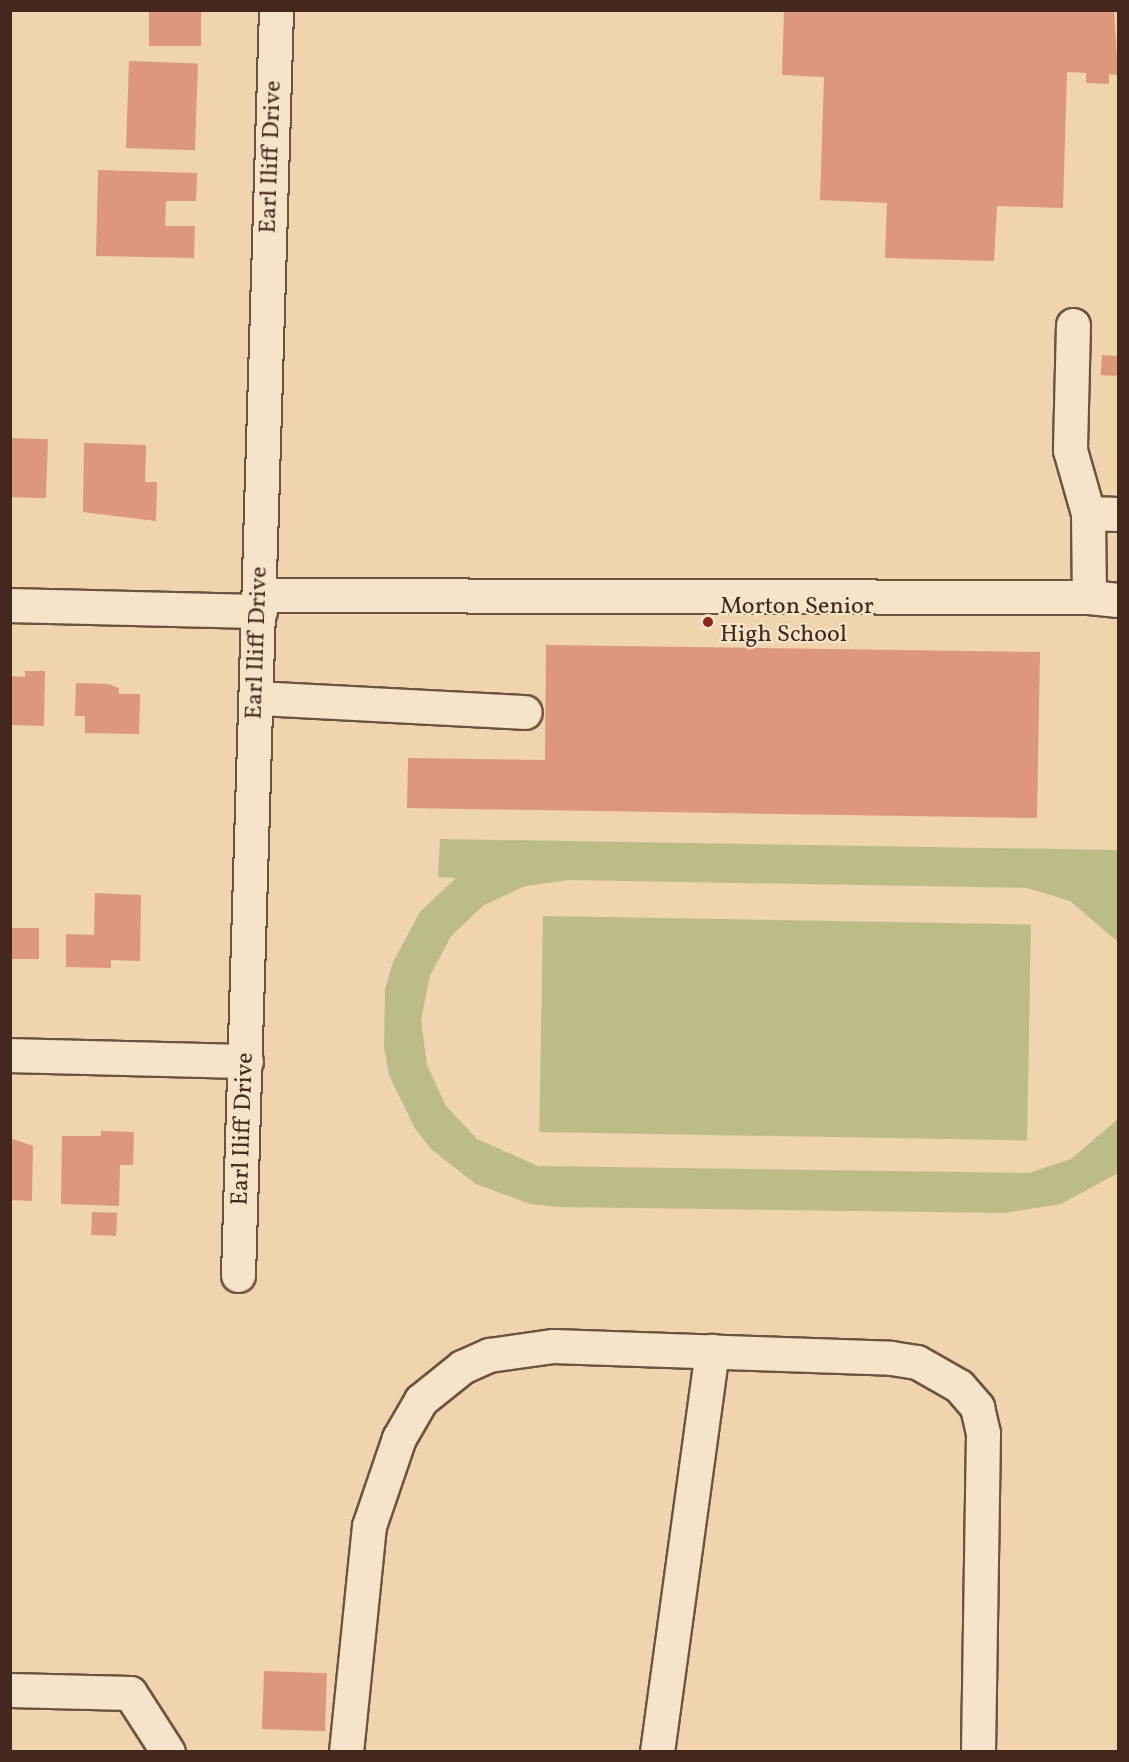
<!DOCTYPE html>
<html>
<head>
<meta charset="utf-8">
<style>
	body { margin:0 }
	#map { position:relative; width:1129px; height:1762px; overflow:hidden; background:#efd4ad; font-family:Vollkorn,serif }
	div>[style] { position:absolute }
	.green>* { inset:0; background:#bbbc88; transform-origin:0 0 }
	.building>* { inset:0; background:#dc977e; transform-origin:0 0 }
	.roads { filter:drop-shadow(2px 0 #6f5341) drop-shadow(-2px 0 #6f5341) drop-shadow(0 2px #6f5341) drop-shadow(0 -2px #6f5341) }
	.minor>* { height:33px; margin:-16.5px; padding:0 16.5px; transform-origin:16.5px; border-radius:16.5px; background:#f5e3ca }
	.dots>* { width:16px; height:16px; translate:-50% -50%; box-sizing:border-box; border:3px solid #f5e3ca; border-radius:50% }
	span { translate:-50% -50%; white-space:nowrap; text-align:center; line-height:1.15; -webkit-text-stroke:4.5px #f5e3ca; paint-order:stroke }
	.street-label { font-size:24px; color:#44281d }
	.poi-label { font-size:24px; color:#44281d }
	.left { translate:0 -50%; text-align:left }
	.frame { position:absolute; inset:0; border:12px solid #44281d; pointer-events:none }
</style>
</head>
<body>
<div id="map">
	<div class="green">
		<i style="clip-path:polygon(440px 839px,1118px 850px,1118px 942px,1070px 901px,1027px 888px,569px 880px,525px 886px,484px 905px,451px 936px,430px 976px,421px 1020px,427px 1065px,446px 1106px,477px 1139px,538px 1166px,1029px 1173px,1071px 1159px,1118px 1119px,1118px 1173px,1061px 1204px,1004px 1213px,559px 1207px,530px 1204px,476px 1184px,431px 1149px,414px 1127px,389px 1075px,384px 1047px,385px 989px,393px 962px,420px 912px,456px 878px,438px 877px)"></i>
		<i style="left:543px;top:916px;width:488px;height:216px;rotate:1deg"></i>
	</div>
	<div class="building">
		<i style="left:149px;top:10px;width:52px;height:36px"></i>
		<i style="clip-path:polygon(784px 10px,1114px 10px,1118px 75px,1109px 74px,1109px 84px,1086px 83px,1086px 73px,1067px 72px,1063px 208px,997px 206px,994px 261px,885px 258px,887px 203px,820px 200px,824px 77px,782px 75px)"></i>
		<i style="left:129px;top:61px;width:69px;height:87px;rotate:2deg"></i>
		<i style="clip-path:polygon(98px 170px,197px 173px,196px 201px,166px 201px,165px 226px,195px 226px,194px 258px,96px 256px)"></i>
		<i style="left:1102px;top:355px;width:16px;height:20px;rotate:4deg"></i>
		<i style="left:10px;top:438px;width:38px;height:59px;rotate:2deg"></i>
		<i style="clip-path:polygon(84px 443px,146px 445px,145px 482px,157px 482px,156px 521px,83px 512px)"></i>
		<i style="clip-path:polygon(546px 645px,1040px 652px,1037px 818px,407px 808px,408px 758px,545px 760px)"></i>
		<i style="clip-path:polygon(25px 671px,45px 671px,44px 726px,10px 725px,10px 676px,25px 677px)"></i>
		<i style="clip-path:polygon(76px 683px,108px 684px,119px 688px,119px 694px,140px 694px,139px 734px,85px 733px,85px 716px,75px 716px)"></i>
		<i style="clip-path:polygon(95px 893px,141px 895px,140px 961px,111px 960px,111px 968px,66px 967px,66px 934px,94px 935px)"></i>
		<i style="left:10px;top:928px;width:29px;height:31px"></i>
		<i style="clip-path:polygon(101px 1131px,134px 1132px,133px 1165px,120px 1165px,119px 1206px,61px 1204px,62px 1136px,101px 1136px)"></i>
		<i style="clip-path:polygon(10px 1138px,33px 1146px,32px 1201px,10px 1200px)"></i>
		<i style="left:92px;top:1212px;width:25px;height:23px;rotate:2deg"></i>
		<i style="left:264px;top:1671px;width:63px;height:58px;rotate:2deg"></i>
	</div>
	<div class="roads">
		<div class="minor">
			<i style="left:1073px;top:325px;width:125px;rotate:91.4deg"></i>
			<i style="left:1070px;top:450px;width:66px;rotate:74.1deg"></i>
			<i style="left:260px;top:595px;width:829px;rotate:0.14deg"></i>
			<i style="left:1089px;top:597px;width:84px;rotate:-90.7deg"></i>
			<i style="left:1088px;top:513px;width:30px;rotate:2deg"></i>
			<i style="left:1089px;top:597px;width:29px;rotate:6deg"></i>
			<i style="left:10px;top:605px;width:250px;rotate:1.4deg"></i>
			<i style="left:257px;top:698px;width:268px;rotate:3deg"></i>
			<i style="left:10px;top:1055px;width:236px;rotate:1.5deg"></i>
			<i style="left:238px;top:1275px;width:1266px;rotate:-88.28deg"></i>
			<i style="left:10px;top:1690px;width:120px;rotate:1.4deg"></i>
			<i style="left:130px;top:1693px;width:70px;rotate:57.2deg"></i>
			<i style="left:346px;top:1752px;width:227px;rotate:-84.2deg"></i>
			<i style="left:369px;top:1526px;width:93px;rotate:-71.2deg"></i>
			<i style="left:399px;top:1438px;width:44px;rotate:-59.9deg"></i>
			<i style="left:421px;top:1400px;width:53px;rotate:-38.8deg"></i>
			<i style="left:462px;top:1367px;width:30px;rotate:-24deg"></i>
			<i style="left:489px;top:1355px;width:65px;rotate:-8deg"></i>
			<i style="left:553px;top:1346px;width:338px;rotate:2deg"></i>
			<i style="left:891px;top:1358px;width:26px;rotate:9deg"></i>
			<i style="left:917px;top:1362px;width:48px;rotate:29.7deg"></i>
			<i style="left:959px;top:1386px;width:28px;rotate:49deg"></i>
			<i style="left:977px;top:1407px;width:27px;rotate:77deg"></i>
			<i style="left:983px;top:1433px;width:319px;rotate:90.9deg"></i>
			<i style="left:657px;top:1752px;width:405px;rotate:-82.2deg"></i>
		</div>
	</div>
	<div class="dots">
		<i style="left:708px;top:622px;background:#8f2418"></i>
	</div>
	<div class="street-label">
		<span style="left:272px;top:157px;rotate:-88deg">Earl Iliff Drive</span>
		<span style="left:258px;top:643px;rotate:-88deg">Earl Iliff Drive</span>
		<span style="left:244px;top:1129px;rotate:-88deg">Earl Iliff Drive</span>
	</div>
	<div class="poi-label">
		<span class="left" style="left:720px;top:622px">Morton Senior<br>High School</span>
	</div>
	<div class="frame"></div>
</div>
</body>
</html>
